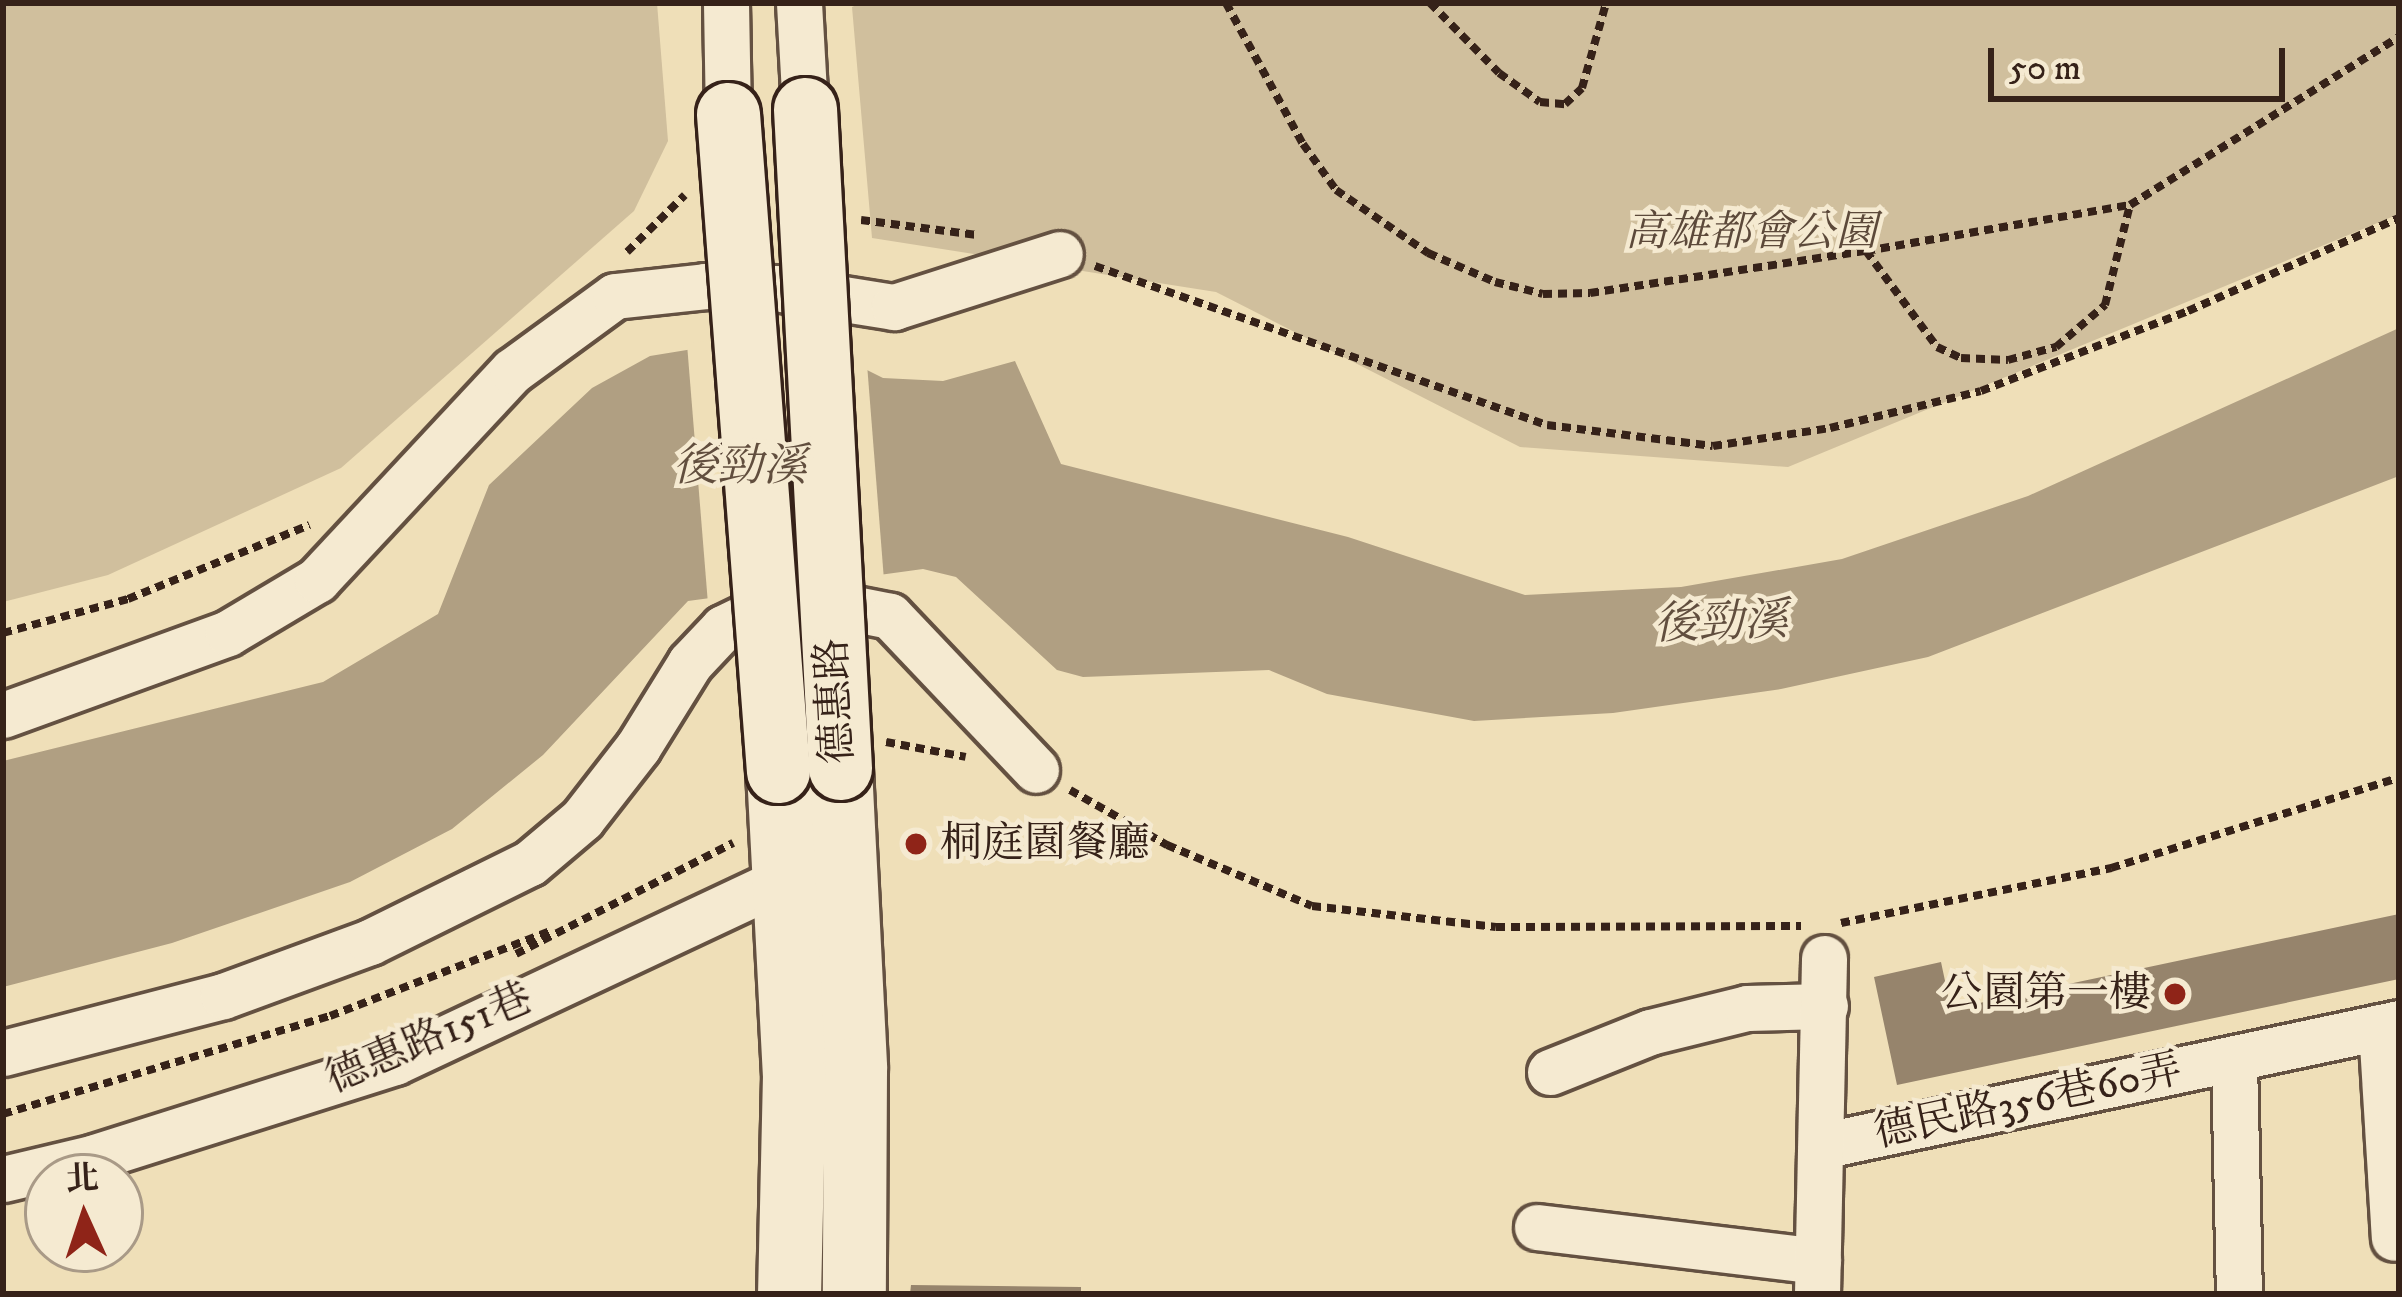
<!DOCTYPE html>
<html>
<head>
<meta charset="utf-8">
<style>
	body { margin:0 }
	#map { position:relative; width:2402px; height:1297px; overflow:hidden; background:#efdfb8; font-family:"IM FELL DW Pica","Noto Serif TC",serif }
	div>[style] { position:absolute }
	.green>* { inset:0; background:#d0bf9d }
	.water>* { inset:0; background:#b09f82 }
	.pier>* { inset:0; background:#efdfb8 }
	.building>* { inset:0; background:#96846c }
	.path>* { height:8px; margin-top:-4px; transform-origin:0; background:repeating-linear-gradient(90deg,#362219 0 9px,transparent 0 15px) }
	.roads { filter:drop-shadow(3px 0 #645141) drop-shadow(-3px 0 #645141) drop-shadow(0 3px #645141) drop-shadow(0 -3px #645141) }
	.street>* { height:45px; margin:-22.5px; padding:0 22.5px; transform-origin:22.5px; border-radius:22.5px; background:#f5ead1 }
	.secondary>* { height:63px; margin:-31.5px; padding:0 31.5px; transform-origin:31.5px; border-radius:31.5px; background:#f5ead1 }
	.bridges { filter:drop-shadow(3px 0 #362219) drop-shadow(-3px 0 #362219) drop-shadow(0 3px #362219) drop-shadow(0 -3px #362219) }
	.secondary-bridge>* { height:63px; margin:-31.5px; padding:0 31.5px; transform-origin:31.5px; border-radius:31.5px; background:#f5ead1 }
	.dots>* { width:33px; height:33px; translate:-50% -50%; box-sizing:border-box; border:6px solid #f5ead1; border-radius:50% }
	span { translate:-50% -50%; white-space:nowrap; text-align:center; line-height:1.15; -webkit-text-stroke:9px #f5ead1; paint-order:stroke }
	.park-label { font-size:42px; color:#5c493a; font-style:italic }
	.street-label { font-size:42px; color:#362219 }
	.poi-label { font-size:42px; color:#362219 }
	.left { translate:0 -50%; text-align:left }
	.right { translate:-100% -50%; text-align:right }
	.water-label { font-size:45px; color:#614e3e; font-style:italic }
	.frame { position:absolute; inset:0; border:6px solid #362219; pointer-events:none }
	.north { position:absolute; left:24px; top:1153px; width:120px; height:120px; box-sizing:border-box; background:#f5ead1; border:3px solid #a99a87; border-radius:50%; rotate:357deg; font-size:33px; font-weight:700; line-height:48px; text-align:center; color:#362219 }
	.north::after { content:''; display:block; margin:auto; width:42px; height:54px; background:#8f2418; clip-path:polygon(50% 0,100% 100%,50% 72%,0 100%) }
	.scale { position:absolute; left:1988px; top:48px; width:297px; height:54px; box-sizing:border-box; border:6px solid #362219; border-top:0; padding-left:15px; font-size:36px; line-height:42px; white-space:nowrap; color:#362219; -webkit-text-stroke:9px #f5ead1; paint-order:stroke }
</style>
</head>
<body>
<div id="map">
	<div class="green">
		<i style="clip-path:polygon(3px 3px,657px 3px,668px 141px,634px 211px,341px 468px,108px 575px,3px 602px)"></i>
		<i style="clip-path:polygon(861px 3px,2399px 3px,2399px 214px,1788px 467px,1520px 447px,1216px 292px,872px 238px,852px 7px)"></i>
	</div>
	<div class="water">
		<i style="clip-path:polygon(2399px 328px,2399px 476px,1928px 657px,1781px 689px,1613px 713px,1474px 721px,1327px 694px,1269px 670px,1083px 677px,1057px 670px,956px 577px,923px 569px,688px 601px,543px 755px,452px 829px,350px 882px,172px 943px,3px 987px,3px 761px,323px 682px,438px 614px,489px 485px,592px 388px,650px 356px,742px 341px,825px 349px,883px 378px,943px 381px,1015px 361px,1061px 464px,1348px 537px,1525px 595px,1681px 587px,1842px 559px,2028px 496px)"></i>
	</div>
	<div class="pier">
		<i style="clip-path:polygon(742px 335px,825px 343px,867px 364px,884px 580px,708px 604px,687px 344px)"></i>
	</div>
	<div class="building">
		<i style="clip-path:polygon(2399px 914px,2399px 979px,1897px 1085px,1874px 977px,1941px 962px,1951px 1009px)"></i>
		<i style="clip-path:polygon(911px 1285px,1081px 1287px,1081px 1294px,910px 1294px)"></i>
	</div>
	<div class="path">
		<i style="left:1226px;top:3px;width:161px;rotate:61.4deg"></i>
		<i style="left:1303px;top:144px;width:57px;rotate:54.3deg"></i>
		<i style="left:1336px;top:190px;width:112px;rotate:34.4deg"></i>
		<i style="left:1428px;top:253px;width:73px;rotate:23.4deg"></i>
		<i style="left:1495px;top:282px;width:49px;rotate:14deg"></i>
		<i style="left:1543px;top:294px;width:47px;rotate:-1.2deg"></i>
		<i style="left:1590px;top:293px;width:279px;rotate:-8.7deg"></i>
		<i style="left:1866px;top:251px;width:268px;rotate:-9.9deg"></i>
		<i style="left:2130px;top:205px;width:317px;rotate:-32deg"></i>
		<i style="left:1430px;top:3px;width:98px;rotate:45.4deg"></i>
		<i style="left:1499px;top:73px;width:50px;rotate:35.3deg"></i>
		<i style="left:1540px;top:102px;width:25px;rotate:5deg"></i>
		<i style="left:1565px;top:104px;width:23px;rotate:-43deg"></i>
		<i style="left:1582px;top:88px;width:88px;rotate:-74.2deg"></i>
		<i style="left:861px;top:220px;width:117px;rotate:7.4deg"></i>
		<i style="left:1866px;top:251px;width:119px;rotate:53.5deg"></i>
		<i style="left:1937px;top:347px;width:26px;rotate:25deg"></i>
		<i style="left:1961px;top:358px;width:47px;rotate:2.4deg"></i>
		<i style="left:2008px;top:360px;width:50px;rotate:-15.2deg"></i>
		<i style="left:2056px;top:347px;width:65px;rotate:-40.6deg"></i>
		<i style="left:2105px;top:305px;width:103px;rotate:-76deg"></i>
		<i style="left:627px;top:252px;width:81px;rotate:-44.5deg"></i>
		<i style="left:1095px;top:266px;width:479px;rotate:19.4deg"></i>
		<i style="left:1547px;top:425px;width:167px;rotate:7.2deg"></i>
		<i style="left:1713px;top:446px;width:118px;rotate:-8.7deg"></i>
		<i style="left:1830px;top:428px;width:155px;rotate:-13.8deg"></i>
		<i style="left:1981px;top:391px;width:222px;rotate:-21.1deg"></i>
		<i style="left:2188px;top:311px;width:231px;rotate:-23.8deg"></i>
		<i style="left:3px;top:633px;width:130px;rotate:-15.2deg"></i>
		<i style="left:128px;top:599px;width:196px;rotate:-22.2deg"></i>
		<i style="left:886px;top:742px;width:81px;rotate:10.6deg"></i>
		<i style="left:1070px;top:790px;width:112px;rotate:29.6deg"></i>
		<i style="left:1167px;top:845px;width:157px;rotate:22.8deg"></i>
		<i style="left:1312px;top:906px;width:185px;rotate:6.5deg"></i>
		<i style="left:1496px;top:927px;width:305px;rotate:-0.2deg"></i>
		<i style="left:1841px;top:923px;width:276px;rotate:-11.5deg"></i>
		<i style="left:2111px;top:868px;width:302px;rotate:-17.4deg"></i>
		<i style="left:516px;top:954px;width:244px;rotate:-27.1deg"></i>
		<i style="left:3px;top:1114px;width:341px;rotate:-16.7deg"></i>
		<i style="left:330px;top:1016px;width:239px;rotate:-21.1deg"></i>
	</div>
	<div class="roads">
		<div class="street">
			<i style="left:726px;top:3px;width:111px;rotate:89deg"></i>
			<i style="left:799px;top:3px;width:106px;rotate:86.8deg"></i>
			<i style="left:3px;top:715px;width:239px;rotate:-20deg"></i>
			<i style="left:228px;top:633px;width:104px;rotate:-30.8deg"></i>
			<i style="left:317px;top:580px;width:286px;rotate:-47deg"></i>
			<i style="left:512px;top:371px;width:127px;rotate:-36.1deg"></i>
			<i style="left:615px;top:296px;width:91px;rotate:-6.3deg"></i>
			<i style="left:705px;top:286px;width:70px;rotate:1.6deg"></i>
			<i style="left:775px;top:288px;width:121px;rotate:9.1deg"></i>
			<i style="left:894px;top:307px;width:174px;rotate:-17.7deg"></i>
			<i style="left:2381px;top:1027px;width:211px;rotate:86.5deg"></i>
			<i style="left:3px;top:1053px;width:227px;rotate:-14.5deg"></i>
			<i style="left:223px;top:996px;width:157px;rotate:-20.2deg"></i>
			<i style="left:370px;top:942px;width:178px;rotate:-26.3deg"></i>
			<i style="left:530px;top:863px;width:68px;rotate:-40.2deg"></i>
			<i style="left:582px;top:819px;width:91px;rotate:-52.1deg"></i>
			<i style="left:638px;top:747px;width:99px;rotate:-58.2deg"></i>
			<i style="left:690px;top:663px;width:48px;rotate:-46.7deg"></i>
			<i style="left:723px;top:628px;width:32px;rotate:-26deg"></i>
			<i style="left:752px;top:614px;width:69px;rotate:-10deg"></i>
			<i style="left:820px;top:602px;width:71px;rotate:11.3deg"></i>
			<i style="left:890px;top:616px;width:212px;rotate:46.5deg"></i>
			<i style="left:2234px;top:1059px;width:235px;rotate:88.8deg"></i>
			<i style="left:1550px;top:1072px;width:108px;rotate:-21.8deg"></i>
			<i style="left:1650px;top:1032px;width:100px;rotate:-13.9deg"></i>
			<i style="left:1747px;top:1008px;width:78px;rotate:-1.5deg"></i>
			<i style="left:1821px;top:1146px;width:591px;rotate:-12.01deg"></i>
			<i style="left:3px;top:1179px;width:95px;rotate:-13.4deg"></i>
			<i style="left:95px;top:1157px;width:315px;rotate:-17.6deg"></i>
			<i style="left:395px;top:1062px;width:428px;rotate:-25.2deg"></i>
			<i style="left:782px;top:880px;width:30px;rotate:-4deg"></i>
			<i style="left:1537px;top:1227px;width:283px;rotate:6.9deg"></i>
			<i style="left:1817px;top:1294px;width:336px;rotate:-88.8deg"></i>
		</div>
		<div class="secondary">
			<i style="left:840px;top:768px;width:301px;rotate:87.1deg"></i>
			<i style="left:855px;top:1069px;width:225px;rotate:90.3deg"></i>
			<i style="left:778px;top:771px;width:304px;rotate:87deg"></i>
			<i style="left:794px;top:1075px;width:219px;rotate:91.3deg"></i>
		</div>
	</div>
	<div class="bridges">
		<div class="secondary-bridge">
			<i style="left:805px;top:109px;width:660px;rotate:86.96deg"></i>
			<i style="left:728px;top:114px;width:659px;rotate:85.65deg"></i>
		</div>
	</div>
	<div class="dots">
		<i style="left:916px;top:844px;background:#8f2418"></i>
		<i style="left:2175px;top:994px;background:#8f2418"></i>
	</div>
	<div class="park-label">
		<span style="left:1751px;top:233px">高雄都會公園</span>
	</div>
	<div class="street-label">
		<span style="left:836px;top:701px;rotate:-93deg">德惠路</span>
		<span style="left:429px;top:1039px;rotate:-23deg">德惠路151巷</span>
		<span style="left:2028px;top:1102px;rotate:-12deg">德民路356巷60弄</span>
	</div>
	<div class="poi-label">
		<span class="left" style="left:940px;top:844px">桐庭園餐廳</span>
		<span class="right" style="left:2151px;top:994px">公園第一樓</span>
	</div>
	<div class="water-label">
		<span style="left:740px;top:468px">後勁溪</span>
		<span style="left:1721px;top:624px;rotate:-2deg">後勁溪</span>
	</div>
	<div class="frame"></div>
	<div class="north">北</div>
	<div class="scale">50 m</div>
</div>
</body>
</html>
